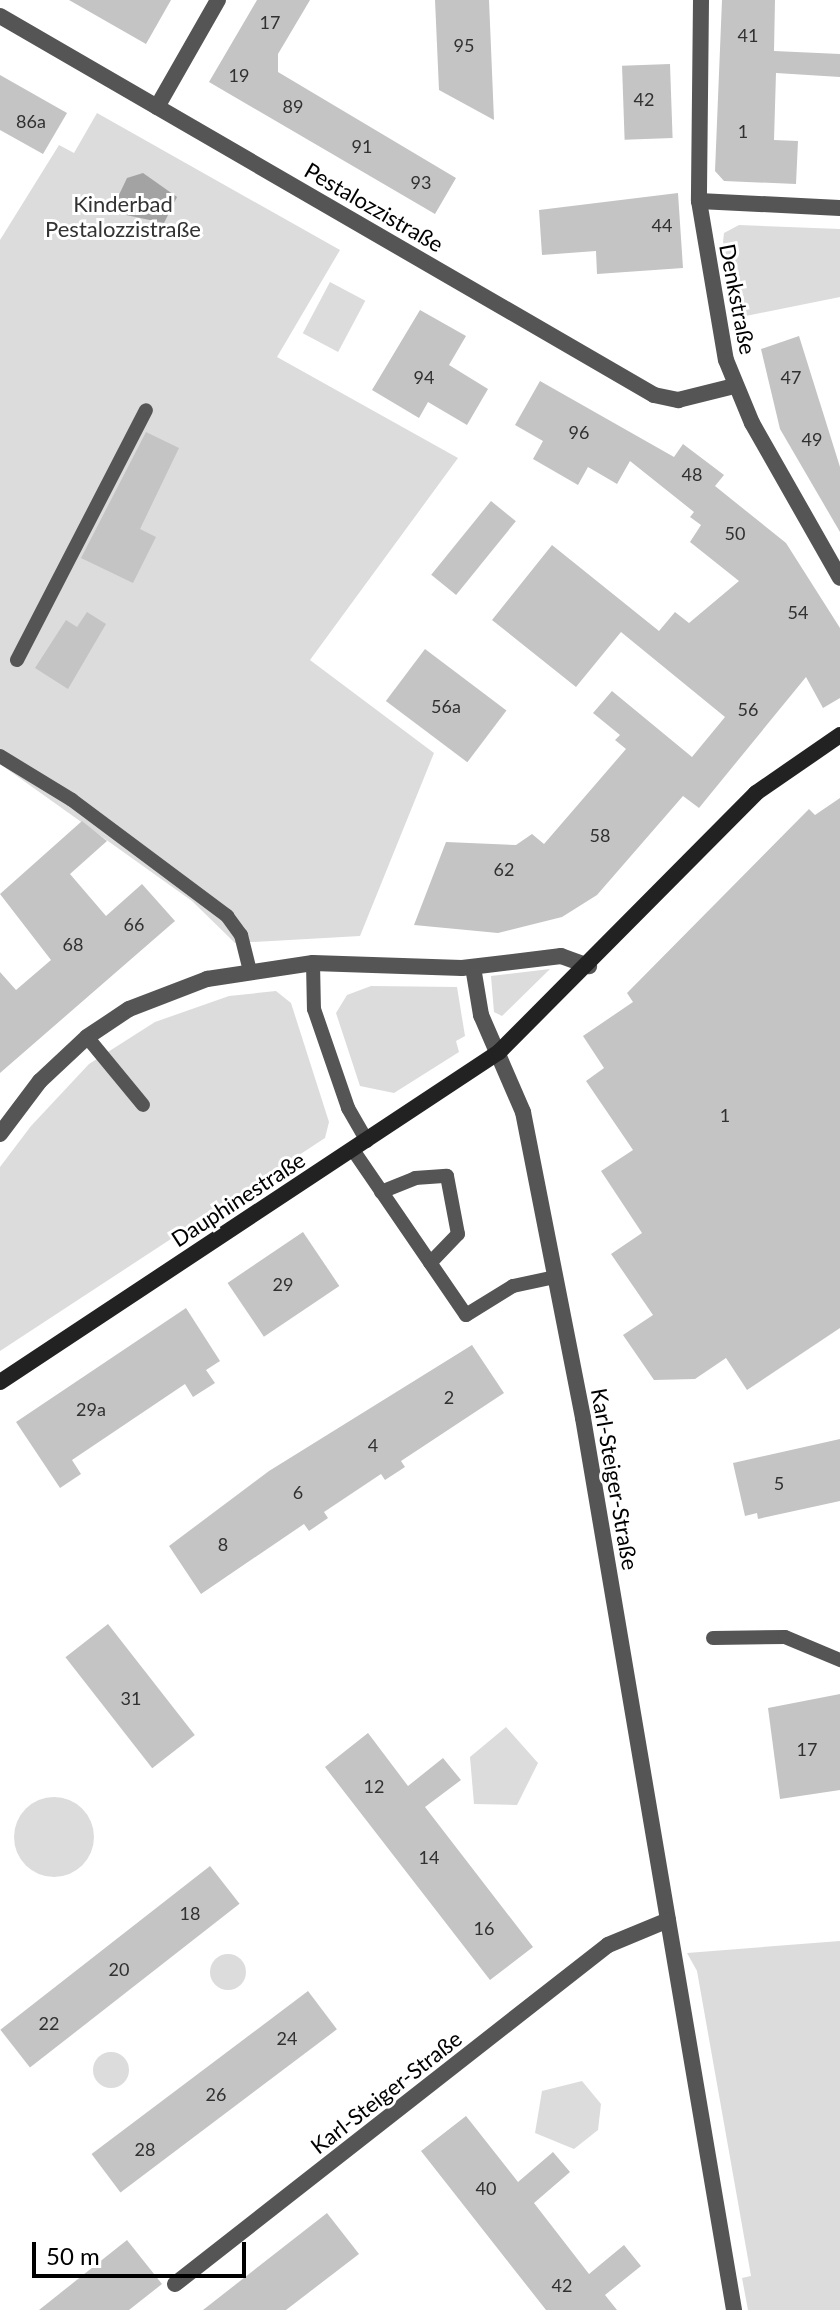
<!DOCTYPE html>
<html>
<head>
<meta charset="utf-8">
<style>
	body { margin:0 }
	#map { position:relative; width:840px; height:2310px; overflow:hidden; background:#fff; font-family:Lato,sans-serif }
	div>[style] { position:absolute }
	.green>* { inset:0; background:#dcdcdc; transform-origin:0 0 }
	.round { border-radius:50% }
	.water>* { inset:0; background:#a3a3a3 }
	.building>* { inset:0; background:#c4c4c4; transform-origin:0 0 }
	.lane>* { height:14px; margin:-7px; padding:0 7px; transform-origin:7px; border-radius:7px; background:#555 }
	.street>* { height:16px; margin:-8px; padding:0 8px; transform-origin:8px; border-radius:8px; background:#555 }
	.secondary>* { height:16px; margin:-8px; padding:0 8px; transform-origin:8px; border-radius:8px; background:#222 }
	span { translate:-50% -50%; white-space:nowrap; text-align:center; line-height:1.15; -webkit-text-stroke:6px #fff; paint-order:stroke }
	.number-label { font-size:18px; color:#313131 }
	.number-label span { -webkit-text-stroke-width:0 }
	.park-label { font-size:22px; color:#333 }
	.street-label { font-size:22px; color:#000 }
	.scale { position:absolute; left:32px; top:2242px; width:214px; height:36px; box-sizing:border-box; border:4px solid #000; border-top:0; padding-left:10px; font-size:24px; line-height:28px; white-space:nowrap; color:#000; -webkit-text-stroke:6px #fff; paint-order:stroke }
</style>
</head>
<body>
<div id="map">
	<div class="green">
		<i style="clip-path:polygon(97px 113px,340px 250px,277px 357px,458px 458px,310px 660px,434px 753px,360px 936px,235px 943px,192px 901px,0 764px,0 240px,59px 145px,74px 153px)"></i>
		<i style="clip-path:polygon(739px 225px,840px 229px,840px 297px,741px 317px,723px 242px,724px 233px)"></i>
		<i style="left:330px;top:282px;width:40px;height:58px;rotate:28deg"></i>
		<i style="clip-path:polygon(550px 969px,502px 1016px,494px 1012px,491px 976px)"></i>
		<i style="clip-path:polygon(457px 987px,465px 1036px,456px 1041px,459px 1052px,394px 1093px,360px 1086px,336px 1013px,347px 995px,371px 986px)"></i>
		<i style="clip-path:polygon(276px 991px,291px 1003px,329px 1122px,325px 1138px,0 1351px,0 1167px,31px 1126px,89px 1064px,155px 1022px,229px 996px)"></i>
		<i style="clip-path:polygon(506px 1727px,538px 1763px,517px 1805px,474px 1804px,470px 1757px)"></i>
		<i class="round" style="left:14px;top:1797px;width:80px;height:80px"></i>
		<i style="clip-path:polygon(840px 1941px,840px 2310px,748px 2310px,742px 2278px,751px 2276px,697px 1971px,687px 1953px)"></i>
		<i class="round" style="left:210px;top:1954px;width:36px;height:36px"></i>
		<i class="round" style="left:93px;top:2052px;width:36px;height:36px"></i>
		<i style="clip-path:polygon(582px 2081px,601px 2104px,598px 2130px,574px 2149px,535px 2133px,542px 2091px)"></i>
	</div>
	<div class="water">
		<i style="clip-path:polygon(143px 173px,177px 197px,164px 223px,126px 215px,117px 199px,127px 178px)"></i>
	</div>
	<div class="building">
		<i style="clip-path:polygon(69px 0,171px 0,146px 44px)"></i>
		<i style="clip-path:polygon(257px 0,310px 0,278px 54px,278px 72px,456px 178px,435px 214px,209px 82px)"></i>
		<i style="clip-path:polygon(435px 0,489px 0,494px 120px,439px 90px)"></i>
		<i style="clip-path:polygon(722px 0,775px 0,774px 51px,840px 54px,840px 77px,776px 73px,774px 140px,798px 141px,796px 184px,724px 181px,715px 171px)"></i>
		<i style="left:670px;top:64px;width:74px;height:48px;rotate:88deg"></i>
		<i style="clip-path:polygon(0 75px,67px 113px,43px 154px,0 130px)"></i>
		<i style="clip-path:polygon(678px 193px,683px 268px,597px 274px,596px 251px,542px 255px,539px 210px)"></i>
		<i style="clip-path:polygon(420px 310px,466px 336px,449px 365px,488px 389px,467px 425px,428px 402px,419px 418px,372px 390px)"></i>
		<i style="clip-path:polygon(799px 336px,840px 467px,840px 532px,780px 429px,761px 349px)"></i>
		<i style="clip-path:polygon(540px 381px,674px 457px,683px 444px,724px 475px,715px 486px,786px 543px,840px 628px,840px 698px,823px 708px,806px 677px,699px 808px,683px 796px,597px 895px,562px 917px,498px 933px,414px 925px,446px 842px,516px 845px,532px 834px,544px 844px,626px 749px,615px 740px,620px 735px,593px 713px,612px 691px,692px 757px,725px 717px,621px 632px,576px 687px,492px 620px,552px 545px,659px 631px,675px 612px,689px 623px,739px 581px,690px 542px,701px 525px,690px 517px,694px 512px,630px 461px,617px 484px,588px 467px,578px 485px,533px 459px,543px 441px,515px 425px)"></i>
		<i style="clip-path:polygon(146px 432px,179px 448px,140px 529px,156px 537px,133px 583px,81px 558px)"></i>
		<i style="left:491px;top:501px;width:32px;height:95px;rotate:39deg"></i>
		<i style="clip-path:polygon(87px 612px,106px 624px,68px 689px,35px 668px,66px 620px,77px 627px)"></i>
		<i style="left:425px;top:649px;width:102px;height:65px;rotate:37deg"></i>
		<i style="clip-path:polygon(840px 798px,840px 1328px,747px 1390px,726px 1358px,695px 1379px,654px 1380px,623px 1335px,653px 1315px,611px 1254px,642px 1233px,601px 1171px,633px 1150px,586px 1081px,604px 1068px,583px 1036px,633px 1002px,627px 993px,809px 809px,815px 815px)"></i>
		<i style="clip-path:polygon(82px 821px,107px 841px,70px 874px,106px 916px,142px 884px,175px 921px,0 1073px,0 972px,16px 990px,51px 960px,0 894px)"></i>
		<i style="left:303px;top:1232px;width:65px;height:91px;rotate:56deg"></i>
		<i style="clip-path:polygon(186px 1308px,220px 1361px,206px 1370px,215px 1383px,193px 1397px,185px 1384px,72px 1460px,81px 1474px,60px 1488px,16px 1422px)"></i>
		<i style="clip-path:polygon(472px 1345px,504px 1393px,401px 1461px,405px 1467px,385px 1480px,381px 1474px,324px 1512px,328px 1518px,309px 1531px,304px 1524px,201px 1594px,169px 1546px,269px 1471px)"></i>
		<i style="clip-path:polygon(840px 1439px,840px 1501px,758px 1519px,757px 1513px,745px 1516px,733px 1463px)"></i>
		<i style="left:108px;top:1624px;width:141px;height:54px;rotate:52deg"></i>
		<i style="clip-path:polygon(840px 1694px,840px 1790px,780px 1799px,768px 1708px)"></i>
		<i style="clip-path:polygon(368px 1733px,408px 1786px,443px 1758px,461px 1780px,425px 1807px,533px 1947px,490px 1980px,325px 1767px)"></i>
		<i style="left:210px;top:1866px;width:48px;height:266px;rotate:52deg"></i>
		<i style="left:308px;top:1991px;width:48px;height:271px;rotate:53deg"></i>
		<i style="clip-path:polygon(466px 2116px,518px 2182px,553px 2152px,570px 2172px,534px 2203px,589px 2274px,624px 2245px,641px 2266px,605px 2295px,617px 2310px,546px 2310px,421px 2151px)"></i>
		<i style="clip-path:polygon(327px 2213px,359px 2254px,286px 2310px,203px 2310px)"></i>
		<i style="clip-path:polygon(127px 2240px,162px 2284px,129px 2310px,39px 2310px)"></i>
	</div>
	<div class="lane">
		<i style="left:17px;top:660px;width:281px;rotate:-62.7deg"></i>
		<i style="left:0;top:756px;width:84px;rotate:31.4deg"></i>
		<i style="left:72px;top:800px;width:194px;rotate:36.8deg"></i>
		<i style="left:227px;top:916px;width:24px;rotate:54deg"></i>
		<i style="left:241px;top:935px;width:36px;rotate:76deg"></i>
		<i style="left:313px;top:963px;width:46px;rotate:88.8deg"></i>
		<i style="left:314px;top:1009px;width:105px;rotate:71deg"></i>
		<i style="left:348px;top:1108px;width:38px;rotate:60deg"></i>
		<i style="left:87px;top:1037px;width:88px;rotate:50.5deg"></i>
		<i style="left:353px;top:1150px;width:200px;rotate:55.6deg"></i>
		<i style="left:466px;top:1315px;width:55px;rotate:-31.7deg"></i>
		<i style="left:513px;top:1286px;width:43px;rotate:-12.1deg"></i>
		<i style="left:381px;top:1192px;width:37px;rotate:-22deg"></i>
		<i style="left:415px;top:1178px;width:32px;rotate:-4deg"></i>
		<i style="left:447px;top:1176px;width:59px;rotate:79.3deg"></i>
		<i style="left:458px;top:1234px;width:40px;rotate:134deg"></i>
		<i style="left:713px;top:1638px;width:72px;rotate:-0.8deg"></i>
		<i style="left:785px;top:1637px;width:60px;rotate:22.7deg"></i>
	</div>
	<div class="street">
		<i style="left:701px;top:0;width:201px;rotate:90.6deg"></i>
		<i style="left:699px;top:201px;width:161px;rotate:80.4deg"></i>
		<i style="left:726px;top:360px;width:68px;rotate:67.6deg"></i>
		<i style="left:752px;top:423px;width:178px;rotate:60.4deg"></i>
		<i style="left:0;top:16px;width:756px;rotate:30.09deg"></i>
		<i style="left:654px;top:395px;width:25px;rotate:12deg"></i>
		<i style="left:678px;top:400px;width:58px;rotate:-14deg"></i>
		<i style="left:157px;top:107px;width:123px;rotate:-60.3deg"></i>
		<i style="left:699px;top:201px;width:141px;rotate:2.8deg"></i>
		<i style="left:473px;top:967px;width:49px;rotate:80.5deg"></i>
		<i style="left:481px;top:1015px;width:106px;rotate:66.6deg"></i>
		<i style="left:523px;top:1112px;width:312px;rotate:78.9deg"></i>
		<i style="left:583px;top:1418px;width:905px;rotate:80.39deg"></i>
		<i style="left:0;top:1134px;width:66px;rotate:-53deg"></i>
		<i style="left:40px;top:1081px;width:64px;rotate:-43.1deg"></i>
		<i style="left:87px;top:1037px;width:50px;rotate:-33.7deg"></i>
		<i style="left:129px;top:1009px;width:84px;rotate:-21deg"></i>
		<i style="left:207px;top:979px;width:107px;rotate:-8.6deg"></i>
		<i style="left:313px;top:963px;width:149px;rotate:1.9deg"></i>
		<i style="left:462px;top:968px;width:100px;rotate:-6.9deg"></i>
		<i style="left:561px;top:956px;width:30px;rotate:20deg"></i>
		<i style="left:175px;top:2284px;width:550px;rotate:-38.06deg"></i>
		<i style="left:608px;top:1945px;width:65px;rotate:-22.6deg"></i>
	</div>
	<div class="secondary">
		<i style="left:0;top:1382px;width:598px;rotate:-33.48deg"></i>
		<i style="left:499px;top:1052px;width:365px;rotate:-45.2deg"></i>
		<i style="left:756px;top:793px;width:102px;rotate:-34.6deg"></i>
	</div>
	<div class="number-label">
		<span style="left:270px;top:22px">17</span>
		<span style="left:748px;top:35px">41</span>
		<span style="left:464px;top:45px">95</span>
		<span style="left:239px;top:75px">19</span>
		<span style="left:644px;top:99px">42</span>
		<span style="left:293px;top:106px">89</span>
		<span style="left:31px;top:121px">86a</span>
		<span style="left:743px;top:131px">1</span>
		<span style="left:362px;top:146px">91</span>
		<span style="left:421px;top:182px">93</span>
		<span style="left:662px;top:225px">44</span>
		<span style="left:424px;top:377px">94</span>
		<span style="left:791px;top:377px">47</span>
		<span style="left:579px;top:432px">96</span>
		<span style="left:812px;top:439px">49</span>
		<span style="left:692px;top:474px">48</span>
		<span style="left:735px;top:533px">50</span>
		<span style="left:798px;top:612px">54</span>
		<span style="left:446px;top:706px">56a</span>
		<span style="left:748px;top:709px">56</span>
		<span style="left:600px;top:835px">58</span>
		<span style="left:504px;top:869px">62</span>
		<span style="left:134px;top:924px">66</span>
		<span style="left:73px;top:944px">68</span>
		<span style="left:725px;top:1115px">1</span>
		<span style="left:283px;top:1284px">29</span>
		<span style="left:449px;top:1397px">2</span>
		<span style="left:91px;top:1409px">29a</span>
		<span style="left:373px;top:1445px">4</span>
		<span style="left:779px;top:1483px">5</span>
		<span style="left:298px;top:1492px">6</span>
		<span style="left:223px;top:1544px">8</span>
		<span style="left:131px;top:1698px">31</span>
		<span style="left:807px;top:1749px">17</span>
		<span style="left:374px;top:1786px">12</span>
		<span style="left:429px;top:1857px">14</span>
		<span style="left:190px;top:1913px">18</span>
		<span style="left:484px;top:1928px">16</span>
		<span style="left:119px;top:1969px">20</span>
		<span style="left:49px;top:2023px">22</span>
		<span style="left:287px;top:2038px">24</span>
		<span style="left:216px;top:2094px">26</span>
		<span style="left:145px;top:2149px">28</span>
		<span style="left:486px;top:2188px">40</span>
		<span style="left:562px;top:2285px">42</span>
	</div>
	<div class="park-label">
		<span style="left:123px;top:216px">Kinderbad<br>Pestalozzistraße</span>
	</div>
	<div class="street-label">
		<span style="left:374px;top:207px;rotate:30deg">Pestalozzistraße</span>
		<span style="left:738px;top:299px;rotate:79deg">Denkstraße</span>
		<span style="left:238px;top:1199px;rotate:-33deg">Dauphinestraße</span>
		<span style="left:615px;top:1479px;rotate:80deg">Karl-Steiger-Straße</span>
		<span style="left:386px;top:2092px;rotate:-38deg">Karl-Steiger-Straße</span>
	</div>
	<div class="scale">50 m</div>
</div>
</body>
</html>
